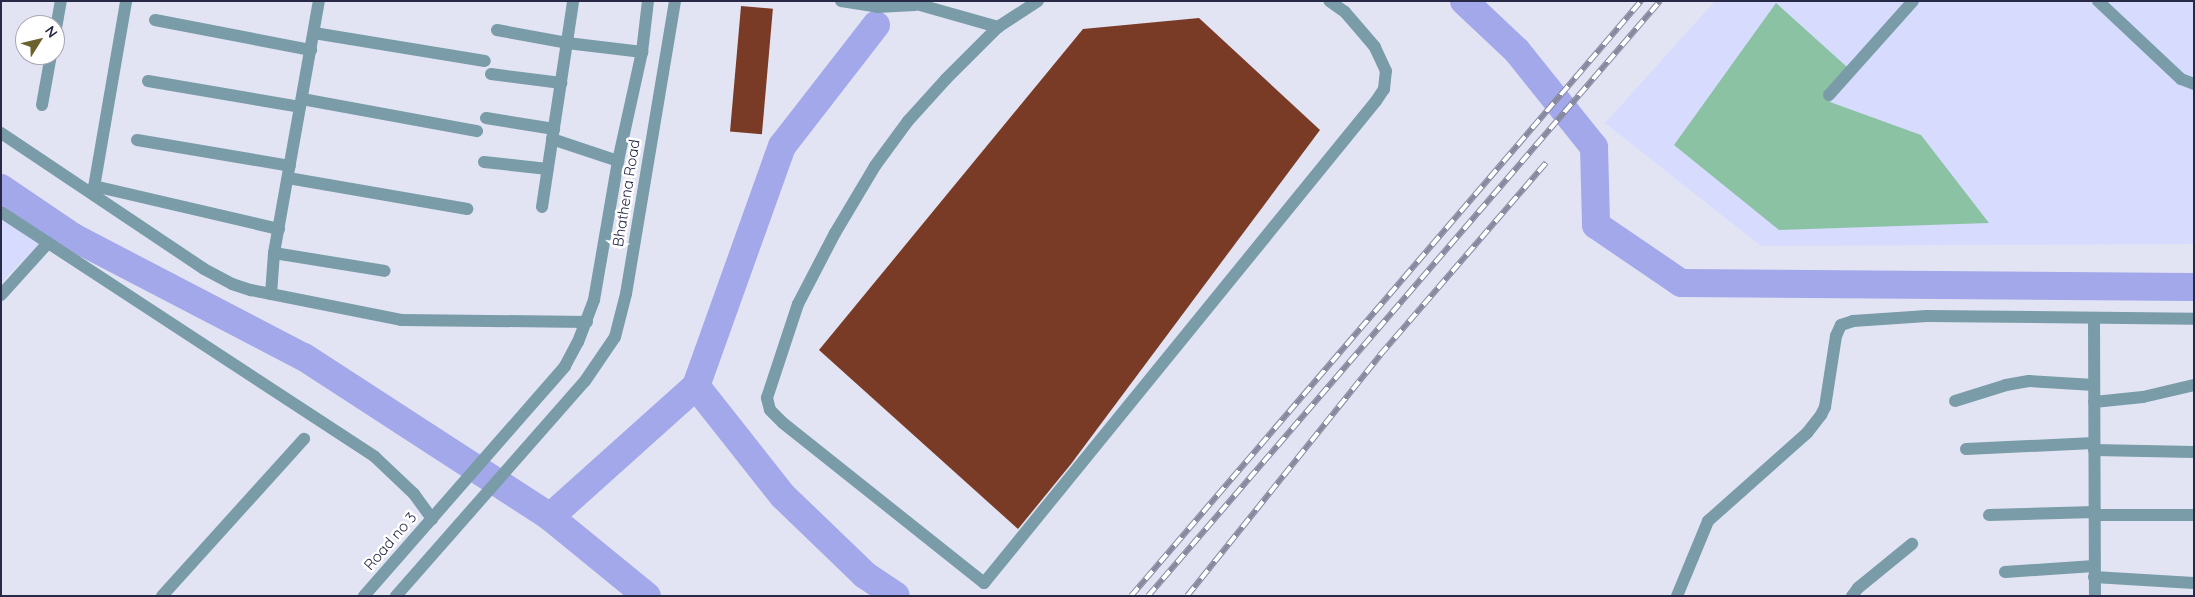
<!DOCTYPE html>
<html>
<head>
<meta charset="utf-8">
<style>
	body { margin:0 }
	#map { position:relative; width:2195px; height:597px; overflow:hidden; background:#e2e4f4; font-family:Quicksand,sans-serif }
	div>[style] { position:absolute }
	.built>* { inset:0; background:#d7dcfe }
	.green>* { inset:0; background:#8bc2a3 }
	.river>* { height:28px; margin:-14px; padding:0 14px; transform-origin:14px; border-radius:14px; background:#a2a8e9 }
	.building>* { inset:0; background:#793b25; transform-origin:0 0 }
	.minor>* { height:12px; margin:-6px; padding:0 6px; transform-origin:6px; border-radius:6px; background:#799ca8 }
	.rail>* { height:5.5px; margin-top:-2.75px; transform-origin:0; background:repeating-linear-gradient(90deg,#fff 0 11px,#87899f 0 22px); box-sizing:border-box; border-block:1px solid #87899f }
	span { translate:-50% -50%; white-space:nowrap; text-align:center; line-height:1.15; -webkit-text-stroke:5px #fff; paint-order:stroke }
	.street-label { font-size:15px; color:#272947 }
	.frame { position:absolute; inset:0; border:2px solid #272947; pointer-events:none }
	.north { position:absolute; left:15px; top:15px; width:50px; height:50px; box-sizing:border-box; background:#fff; border:1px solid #a9a9b5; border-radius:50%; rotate:54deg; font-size:14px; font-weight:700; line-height:20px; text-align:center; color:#272947 }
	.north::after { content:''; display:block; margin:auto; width:18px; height:22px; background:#6a612d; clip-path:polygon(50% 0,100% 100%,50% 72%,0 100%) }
</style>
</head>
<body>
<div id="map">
	<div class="built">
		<i style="clip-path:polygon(1715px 1px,2194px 1px,2194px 244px,1761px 246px,1605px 123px)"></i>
		<i style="clip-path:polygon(1px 218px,40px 243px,1px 283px)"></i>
	</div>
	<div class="green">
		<i style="clip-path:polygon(1776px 3px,1847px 67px,1830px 102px,1921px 135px,1989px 223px,1779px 230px,1674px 145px)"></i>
	</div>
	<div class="river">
		<i style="left:1464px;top:1px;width:73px;rotate:43.3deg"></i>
		<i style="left:1517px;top:51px;width:123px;rotate:51.3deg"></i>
		<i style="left:1594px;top:147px;width:78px;rotate:88.5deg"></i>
		<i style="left:1596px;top:225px;width:103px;rotate:34.3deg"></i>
		<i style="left:1681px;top:283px;width:513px;rotate:0.45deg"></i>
		<i style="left:876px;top:25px;width:153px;rotate:127.8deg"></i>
		<i style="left:782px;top:146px;width:255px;rotate:109.7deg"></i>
		<i style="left:696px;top:386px;width:140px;rotate:51.7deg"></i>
		<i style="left:783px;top:496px;width:114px;rotate:43.9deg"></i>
		<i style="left:865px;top:575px;width:37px;rotate:34deg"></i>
		<i style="left:1px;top:188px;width:87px;rotate:34.2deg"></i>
		<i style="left:73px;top:237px;width:260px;rotate:27.5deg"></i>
		<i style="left:304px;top:357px;width:293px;rotate:33deg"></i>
		<i style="left:550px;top:517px;width:125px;rotate:39.2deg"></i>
		<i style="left:550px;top:517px;width:196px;rotate:-41.9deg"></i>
	</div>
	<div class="building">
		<i style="left:741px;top:6px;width:32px;height:126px;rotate:5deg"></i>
		<i style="clip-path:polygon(1199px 18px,1320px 130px,1071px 464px,1018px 529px,819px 350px,1083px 29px)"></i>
	</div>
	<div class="minor">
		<i style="left:841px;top:1px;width:36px;rotate:9deg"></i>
		<i style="left:877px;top:7px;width:38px;rotate:-3deg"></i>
		<i style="left:906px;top:1px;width:96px;rotate:15.8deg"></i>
		<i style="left:1038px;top:1px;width:48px;rotate:147deg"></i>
		<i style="left:998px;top:27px;width:74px;rotate:135deg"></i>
		<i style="left:946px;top:79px;width:57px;rotate:132.1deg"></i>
		<i style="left:908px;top:121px;width:56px;rotate:126.3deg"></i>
		<i style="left:875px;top:166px;width:78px;rotate:120.8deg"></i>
		<i style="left:835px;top:233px;width:80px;rotate:117.5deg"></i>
		<i style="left:798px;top:304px;width:99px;rotate:108.3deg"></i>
		<i style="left:767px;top:398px;width:12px;rotate:76deg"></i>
		<i style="left:770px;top:410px;width:18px;rotate:45deg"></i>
		<i style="left:783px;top:423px;width:257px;rotate:38.5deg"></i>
		<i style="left:984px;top:583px;width:621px;rotate:-50.88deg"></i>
		<i style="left:1376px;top:101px;width:14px;rotate:-56deg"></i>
		<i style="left:1384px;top:89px;width:18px;rotate:-84deg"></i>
		<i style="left:1386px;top:71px;width:26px;rotate:-115deg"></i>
		<i style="left:1375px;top:47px;width:46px;rotate:-130.6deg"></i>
		<i style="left:1345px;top:12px;width:19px;rotate:-145deg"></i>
		<i style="left:2098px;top:1px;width:114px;rotate:43.2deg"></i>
		<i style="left:2181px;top:79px;width:14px;rotate:21deg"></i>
		<i style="left:155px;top:20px;width:159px;rotate:10.9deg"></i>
		<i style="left:497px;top:30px;width:71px;rotate:10.5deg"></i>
		<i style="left:567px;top:43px;width:76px;rotate:6.8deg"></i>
		<i style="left:314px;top:33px;width:173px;rotate:9.3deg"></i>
		<i style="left:55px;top:34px;width:34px;rotate:-80deg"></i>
		<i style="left:491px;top:74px;width:71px;rotate:7.3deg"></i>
		<i style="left:148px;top:81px;width:154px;rotate:9.7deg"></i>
		<i style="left:1829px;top:95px;width:126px;rotate:-48.2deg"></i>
		<i style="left:302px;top:99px;width:178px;rotate:10.4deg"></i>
		<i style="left:42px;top:105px;width:51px;rotate:-79.8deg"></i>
		<i style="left:486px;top:118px;width:69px;rotate:9.2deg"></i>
		<i style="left:1px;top:133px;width:244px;rotate:33.8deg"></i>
		<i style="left:204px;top:269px;width:32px;rotate:28deg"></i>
		<i style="left:232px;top:284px;width:20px;rotate:18deg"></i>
		<i style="left:251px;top:290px;width:153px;rotate:11.3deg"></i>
		<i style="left:401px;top:320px;width:186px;rotate:0.6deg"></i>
		<i style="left:552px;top:139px;width:70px;rotate:18.4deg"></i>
		<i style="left:137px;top:140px;width:155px;rotate:9.6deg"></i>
		<i style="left:484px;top:162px;width:64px;rotate:6.2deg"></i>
		<i style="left:288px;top:178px;width:182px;rotate:9.8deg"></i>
		<i style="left:94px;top:186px;width:190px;rotate:13.1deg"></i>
		<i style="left:93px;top:193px;width:195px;rotate:-80.2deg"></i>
		<i style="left:542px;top:207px;width:208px;rotate:-81.4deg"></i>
		<i style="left:1px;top:212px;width:447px;rotate:33.2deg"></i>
		<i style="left:375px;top:457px;width:54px;rotate:43.5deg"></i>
		<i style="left:414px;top:494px;width:31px;rotate:54deg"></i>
		<i style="left:274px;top:253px;width:112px;rotate:9.2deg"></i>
		<i style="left:271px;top:294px;width:41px;rotate:-85.8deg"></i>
		<i style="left:274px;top:253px;width:256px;rotate:-79.9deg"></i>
		<i style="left:1px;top:295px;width:70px;rotate:-47.9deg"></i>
		<i style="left:2094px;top:318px;width:278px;rotate:89.8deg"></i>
		<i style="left:1955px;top:401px;width:53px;rotate:-17.4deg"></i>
		<i style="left:2006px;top:385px;width:23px;rotate:-10deg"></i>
		<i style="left:2029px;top:381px;width:65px;rotate:3.5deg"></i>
		<i style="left:2094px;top:402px;width:49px;rotate:-5.8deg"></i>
		<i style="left:2143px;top:397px;width:52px;rotate:-13.2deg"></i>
		<i style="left:1966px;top:449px;width:128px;rotate:-2.7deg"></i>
		<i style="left:2094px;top:450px;width:100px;rotate:1.1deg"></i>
		<i style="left:1989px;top:515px;width:105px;rotate:-1.6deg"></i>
		<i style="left:2094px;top:515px;width:100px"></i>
		<i style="left:2005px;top:572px;width:89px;rotate:-3.9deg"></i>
		<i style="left:2094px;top:577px;width:100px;rotate:3.4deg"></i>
		<i style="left:162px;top:596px;width:212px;rotate:-47.9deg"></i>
		<i style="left:364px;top:596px;width:305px;rotate:-48.8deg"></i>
		<i style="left:565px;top:366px;width:27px;rotate:-62deg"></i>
		<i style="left:578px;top:342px;width:45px;rotate:-69.1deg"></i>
		<i style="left:594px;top:300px;width:141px;rotate:-80.2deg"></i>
		<i style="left:618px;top:161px;width:112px;rotate:-77.6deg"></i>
		<i style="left:642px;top:52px;width:51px;rotate:-83.3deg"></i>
		<i style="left:396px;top:596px;width:286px;rotate:-48.7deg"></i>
		<i style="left:585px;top:381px;width:53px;rotate:-55.7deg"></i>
		<i style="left:615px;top:337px;width:44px;rotate:-75.7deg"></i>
		<i style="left:626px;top:294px;width:297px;rotate:-80.5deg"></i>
		<i style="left:1677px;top:596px;width:81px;rotate:-67.5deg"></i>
		<i style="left:1708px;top:521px;width:132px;rotate:-41.6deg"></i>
		<i style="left:1807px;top:433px;width:23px;rotate:-52deg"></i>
		<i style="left:1821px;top:415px;width:9px;rotate:-63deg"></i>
		<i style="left:1825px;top:407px;width:72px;rotate:-81.2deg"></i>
		<i style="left:1836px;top:336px;width:12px;rotate:-66deg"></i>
		<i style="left:1841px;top:325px;width:13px;rotate:-18deg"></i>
		<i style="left:1853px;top:321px;width:74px;rotate:-3.9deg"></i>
		<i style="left:1927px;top:316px;width:267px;rotate:0.6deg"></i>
		<i style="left:1852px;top:596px;width:10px;rotate:-53deg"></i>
		<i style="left:1858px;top:588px;width:70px;rotate:-39.2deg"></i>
	</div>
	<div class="rail">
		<i style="left:1131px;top:596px;width:784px;rotate:-49.4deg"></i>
		<i style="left:1148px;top:596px;width:785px;rotate:-49.29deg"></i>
		<i style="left:1187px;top:596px;width:309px;rotate:-51.3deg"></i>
		<i style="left:1380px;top:355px;width:254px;rotate:-49.2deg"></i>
	</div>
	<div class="street-label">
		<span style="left:626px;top:193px;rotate:-81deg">Bhathena Road</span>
		<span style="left:390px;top:541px;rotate:-49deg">Road no 3</span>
	</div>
	<div class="frame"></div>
	<div class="north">N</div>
</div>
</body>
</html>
